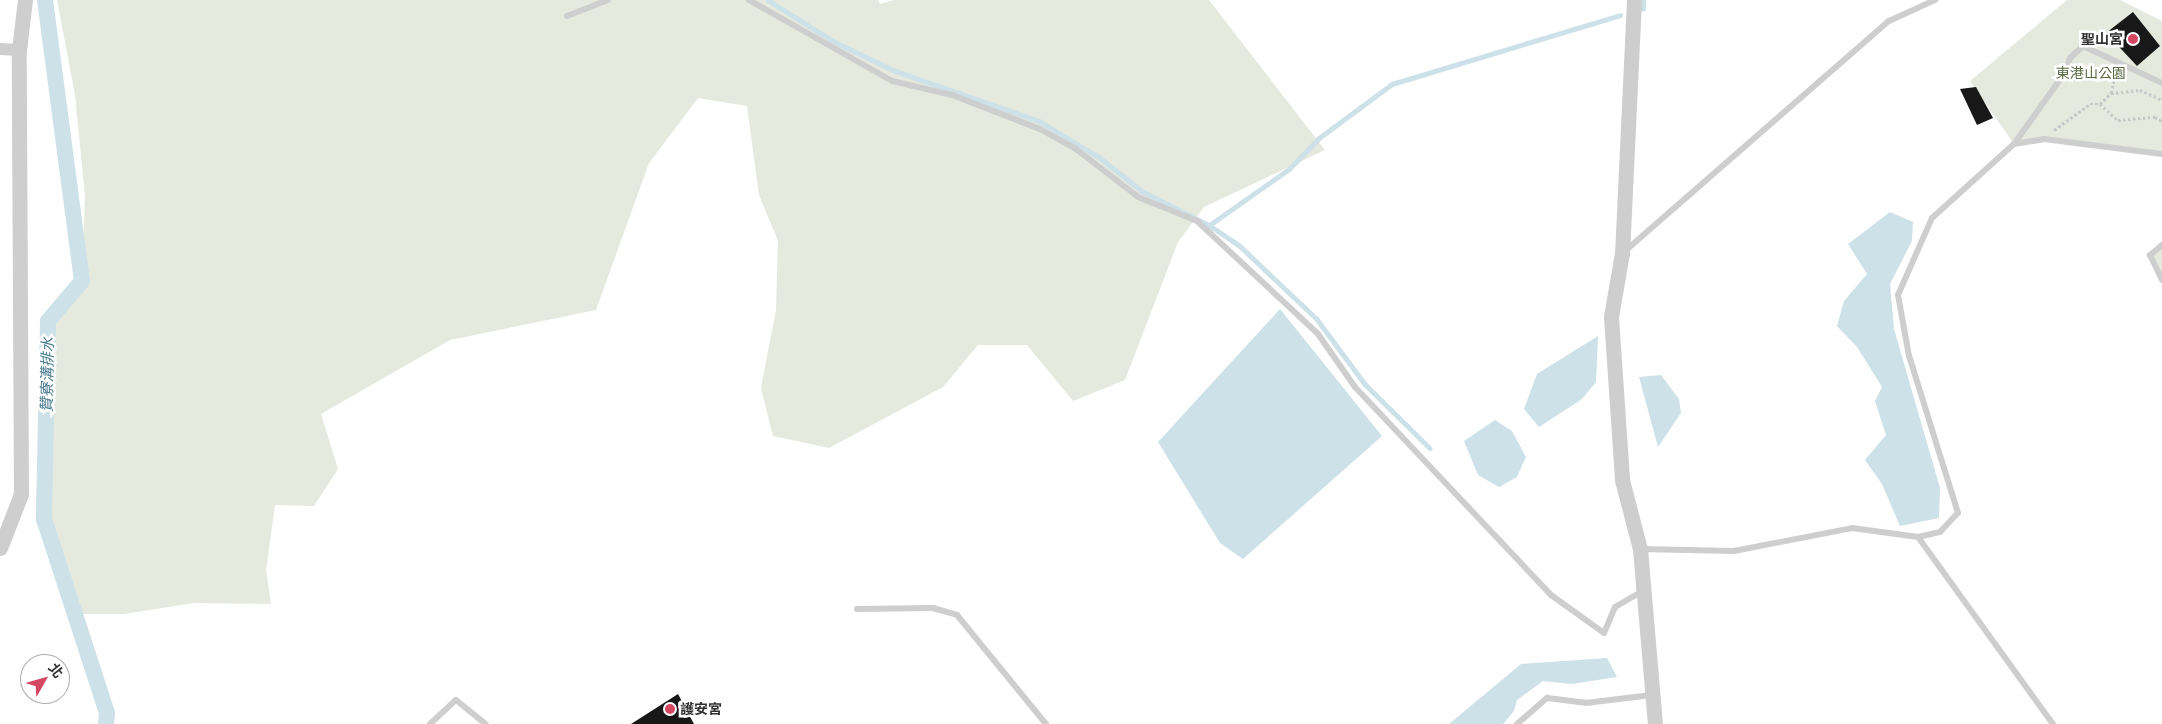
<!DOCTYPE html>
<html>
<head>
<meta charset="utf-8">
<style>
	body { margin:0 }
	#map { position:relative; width:2162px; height:724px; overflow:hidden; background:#fff; font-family:"Noto Sans","Noto Sans TC",sans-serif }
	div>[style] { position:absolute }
	.green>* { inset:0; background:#e5e9de }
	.water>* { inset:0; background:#cce1e8 }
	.stream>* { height:4.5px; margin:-2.25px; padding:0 2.25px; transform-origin:2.25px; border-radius:2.25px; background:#cce1e8 }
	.canal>* { height:16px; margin:-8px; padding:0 8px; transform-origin:8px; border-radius:8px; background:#cce1e8 }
	.building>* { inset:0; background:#181818 }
	.path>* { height:2.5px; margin-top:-1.25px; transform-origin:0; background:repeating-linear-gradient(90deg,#c8c8c8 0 2.5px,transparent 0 5px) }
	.service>* { height:6px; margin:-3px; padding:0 3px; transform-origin:3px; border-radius:3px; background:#cecece }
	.minor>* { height:12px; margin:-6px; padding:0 6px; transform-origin:6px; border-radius:6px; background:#cecece }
	.tertiary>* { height:15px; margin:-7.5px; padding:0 7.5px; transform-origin:7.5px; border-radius:7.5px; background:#cecece }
	.dots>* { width:14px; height:14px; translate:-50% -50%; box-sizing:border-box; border:2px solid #fff; border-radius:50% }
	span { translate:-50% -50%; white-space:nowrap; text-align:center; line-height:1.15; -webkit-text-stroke:5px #fff; paint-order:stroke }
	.poi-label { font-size:14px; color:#313131; font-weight:700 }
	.right { translate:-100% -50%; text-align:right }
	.left { translate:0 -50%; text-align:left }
	.park-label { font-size:14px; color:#596942 }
	.water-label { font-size:15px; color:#467a8c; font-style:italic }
	.north { position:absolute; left:20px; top:654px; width:50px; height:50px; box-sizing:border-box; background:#fff; border:1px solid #adadad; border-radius:50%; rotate:52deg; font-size:14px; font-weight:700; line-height:20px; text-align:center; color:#313131 }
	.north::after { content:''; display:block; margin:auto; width:18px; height:22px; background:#d54662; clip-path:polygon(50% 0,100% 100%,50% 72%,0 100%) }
</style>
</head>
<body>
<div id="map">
	<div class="green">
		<i style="clip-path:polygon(57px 0,878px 0,880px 4px,894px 0,1209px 0,1325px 150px,1204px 207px,1178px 242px,1125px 380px,1073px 401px,1027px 345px,978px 345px,943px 387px,829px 448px,773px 436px,761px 388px,776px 310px,778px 241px,759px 195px,747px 106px,698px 98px,649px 163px,596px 310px,450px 340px,321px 414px,338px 469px,314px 506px,275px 505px,266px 570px,271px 604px,194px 603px,124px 614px,75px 614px,44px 519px,47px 371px,57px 312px,82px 281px,85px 196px,75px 95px)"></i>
		<i style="clip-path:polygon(2067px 0,2120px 0,2162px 21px,2162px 154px,2044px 139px,2014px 144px,1970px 81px)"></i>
		<i style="clip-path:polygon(2162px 245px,2162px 280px,2150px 255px)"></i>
	</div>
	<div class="water">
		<i style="clip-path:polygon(1890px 212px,1913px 222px,1912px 241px,1890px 284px,1894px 329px,1940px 488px,1939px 518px,1900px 526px,1882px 484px,1865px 460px,1886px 435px,1875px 401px,1882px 387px,1857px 347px,1837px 326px,1844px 301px,1867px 274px,1848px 244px)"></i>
		<i style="clip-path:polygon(1280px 309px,1382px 436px,1243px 559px,1220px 543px,1158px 442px)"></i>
		<i style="clip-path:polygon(1598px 336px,1596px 382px,1582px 399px,1539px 427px,1524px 409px,1537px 374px)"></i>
		<i style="clip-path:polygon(1661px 375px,1679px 399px,1681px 413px,1658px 447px,1639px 377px)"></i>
		<i style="clip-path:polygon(1495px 420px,1512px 431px,1526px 457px,1517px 477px,1499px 487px,1478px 475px,1464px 441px)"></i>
		<i style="clip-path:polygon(1607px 658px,1617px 677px,1572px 684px,1543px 681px,1517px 700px,1514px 711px,1503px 724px,1449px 724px,1521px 664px)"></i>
	</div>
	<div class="stream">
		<i style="left:768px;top:0;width:77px;rotate:32.2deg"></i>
		<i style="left:833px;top:41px;width:69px;rotate:25.8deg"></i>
		<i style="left:895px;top:71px;width:152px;rotate:19.1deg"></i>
		<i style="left:1039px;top:121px;width:70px;rotate:31deg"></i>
		<i style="left:1099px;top:157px;width:55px;rotate:38.3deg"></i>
		<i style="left:1142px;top:191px;width:75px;rotate:26.9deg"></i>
		<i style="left:1209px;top:225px;width:37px;rotate:34deg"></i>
		<i style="left:1240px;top:246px;width:106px;rotate:43.5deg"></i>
		<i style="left:1317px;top:319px;width:81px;rotate:53.6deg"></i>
		<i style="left:1365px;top:384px;width:91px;rotate:44.6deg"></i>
		<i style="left:1643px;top:9px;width:9px;rotate:-90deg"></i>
		<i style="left:1208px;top:226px;width:99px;rotate:-35.1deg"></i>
		<i style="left:1289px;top:169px;width:43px;rotate:-45.9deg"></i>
		<i style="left:1319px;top:138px;width:91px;rotate:-36.5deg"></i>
		<i style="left:1392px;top:84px;width:238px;rotate:-16.8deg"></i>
	</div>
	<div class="canal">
		<i style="left:45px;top:0;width:283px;rotate:82.5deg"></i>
		<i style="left:82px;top:281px;width:52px;rotate:130.4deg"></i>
		<i style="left:48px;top:321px;width:198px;rotate:91.2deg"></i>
		<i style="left:44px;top:519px;width:204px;rotate:72deg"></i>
		<i style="left:107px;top:713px;width:11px;rotate:95deg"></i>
	</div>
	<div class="building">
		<i style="clip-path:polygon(2133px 12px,2160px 46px,2137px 66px,2106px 33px)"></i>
		<i style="clip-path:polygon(1976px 87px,1993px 118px,1977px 125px,1960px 89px)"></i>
		<i style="clip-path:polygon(678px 694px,694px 724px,631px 724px)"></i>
	</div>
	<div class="path">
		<i style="left:2111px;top:93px;width:29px;rotate:-6deg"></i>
		<i style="left:2140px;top:90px;width:24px;rotate:24deg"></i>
		<i style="left:2100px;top:104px;width:16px;rotate:-45deg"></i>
		<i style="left:2111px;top:93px;width:19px;rotate:-78deg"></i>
		<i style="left:2054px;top:130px;width:44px;rotate:-35.8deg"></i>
		<i style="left:2090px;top:104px;width:10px"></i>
		<i style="left:2100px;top:104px;width:24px;rotate:42deg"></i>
		<i style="left:2118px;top:120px;width:37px;rotate:-5deg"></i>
		<i style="left:2155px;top:117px;width:8px;rotate:30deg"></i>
	</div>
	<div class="service">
		<i style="left:749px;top:0;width:164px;rotate:29.5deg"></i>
		<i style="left:892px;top:81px;width:62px;rotate:13.1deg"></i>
		<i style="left:952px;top:95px;width:94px;rotate:21.1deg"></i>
		<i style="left:1040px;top:129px;width:41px;rotate:29.1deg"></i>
		<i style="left:1076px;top:149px;width:78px;rotate:37.7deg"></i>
		<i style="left:1138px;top:197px;width:64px;rotate:22.1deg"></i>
		<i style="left:1197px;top:221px;width:166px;rotate:43deg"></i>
		<i style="left:1318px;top:334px;width:65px;rotate:55.1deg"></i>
		<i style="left:1355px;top:387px;width:286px;rotate:46.7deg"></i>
		<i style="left:1551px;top:595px;width:65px;rotate:35.6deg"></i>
		<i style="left:1604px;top:633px;width:28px;rotate:-67deg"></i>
		<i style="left:1615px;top:607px;width:30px;rotate:-30deg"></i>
		<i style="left:567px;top:16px;width:44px;rotate:-21.3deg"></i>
		<i style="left:2014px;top:144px;width:86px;rotate:-54.5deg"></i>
		<i style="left:2064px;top:74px;width:17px;rotate:-69deg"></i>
		<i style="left:2070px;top:58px;width:18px;rotate:-43deg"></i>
		<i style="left:2083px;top:46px;width:87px;rotate:25.1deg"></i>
		<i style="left:2162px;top:245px;width:16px;rotate:140deg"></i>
		<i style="left:2150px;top:255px;width:28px;rotate:64deg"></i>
		<i style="left:1625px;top:251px;width:350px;rotate:-41.1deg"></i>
		<i style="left:1889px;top:21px;width:51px;rotate:-24.5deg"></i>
		<i style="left:1918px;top:537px;width:23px;rotate:-13deg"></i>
		<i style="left:1940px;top:532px;width:26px;rotate:-47deg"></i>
		<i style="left:1958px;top:513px;width:164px;rotate:-107.3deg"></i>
		<i style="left:1909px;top:356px;width:62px;rotate:-100.2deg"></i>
		<i style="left:1898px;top:295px;width:84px;rotate:-66.2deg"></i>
		<i style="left:1932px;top:218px;width:110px;rotate:-42.1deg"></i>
		<i style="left:2014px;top:144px;width:30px;rotate:-9deg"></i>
		<i style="left:2044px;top:139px;width:119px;rotate:7.2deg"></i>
		<i style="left:1640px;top:549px;width:94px;rotate:1.2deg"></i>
		<i style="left:1734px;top:551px;width:120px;rotate:-11deg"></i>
		<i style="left:1852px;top:528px;width:67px;rotate:7.8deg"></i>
		<i style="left:1918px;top:537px;width:231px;rotate:54.2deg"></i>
		<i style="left:857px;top:609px;width:76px;rotate:-0.8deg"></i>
		<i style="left:933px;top:608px;width:25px;rotate:16deg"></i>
		<i style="left:957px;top:615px;width:141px;rotate:50.8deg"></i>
		<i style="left:430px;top:724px;width:35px;rotate:-43deg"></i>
		<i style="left:456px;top:700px;width:38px;rotate:39deg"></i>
		<i style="left:1517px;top:724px;width:40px;rotate:-41deg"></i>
		<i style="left:1547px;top:698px;width:39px;rotate:7deg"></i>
		<i style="left:1586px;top:703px;width:66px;rotate:-6.9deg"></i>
	</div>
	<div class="minor">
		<i style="left:0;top:49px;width:19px;rotate:3deg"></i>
	</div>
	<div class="tertiary">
		<i style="left:1634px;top:0;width:253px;rotate:92.7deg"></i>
		<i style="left:1622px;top:253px;width:65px;rotate:99.8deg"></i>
		<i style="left:1611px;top:317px;width:163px;rotate:86.1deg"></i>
		<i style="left:1622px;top:480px;width:71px;rotate:75.4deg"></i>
		<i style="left:1640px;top:549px;width:176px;rotate:85.1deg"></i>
		<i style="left:0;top:548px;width:58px;rotate:-68.7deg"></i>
		<i style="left:21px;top:494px;width:444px;rotate:-90.3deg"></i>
		<i style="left:19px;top:50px;width:50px;rotate:-83.2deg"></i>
	</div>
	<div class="dots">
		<i style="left:2133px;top:39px;background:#d54662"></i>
		<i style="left:670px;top:709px;background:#d54662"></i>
	</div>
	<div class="poi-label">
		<span class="right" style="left:2123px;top:39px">聖山宮</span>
		<span class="left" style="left:680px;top:709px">護安宮</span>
	</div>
	<div class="park-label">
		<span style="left:2091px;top:73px">東港山公園</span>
	</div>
	<div class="water-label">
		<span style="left:47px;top:375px;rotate:-89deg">贊寮溝排水</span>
	</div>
	<div class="north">北</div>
</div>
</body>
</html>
